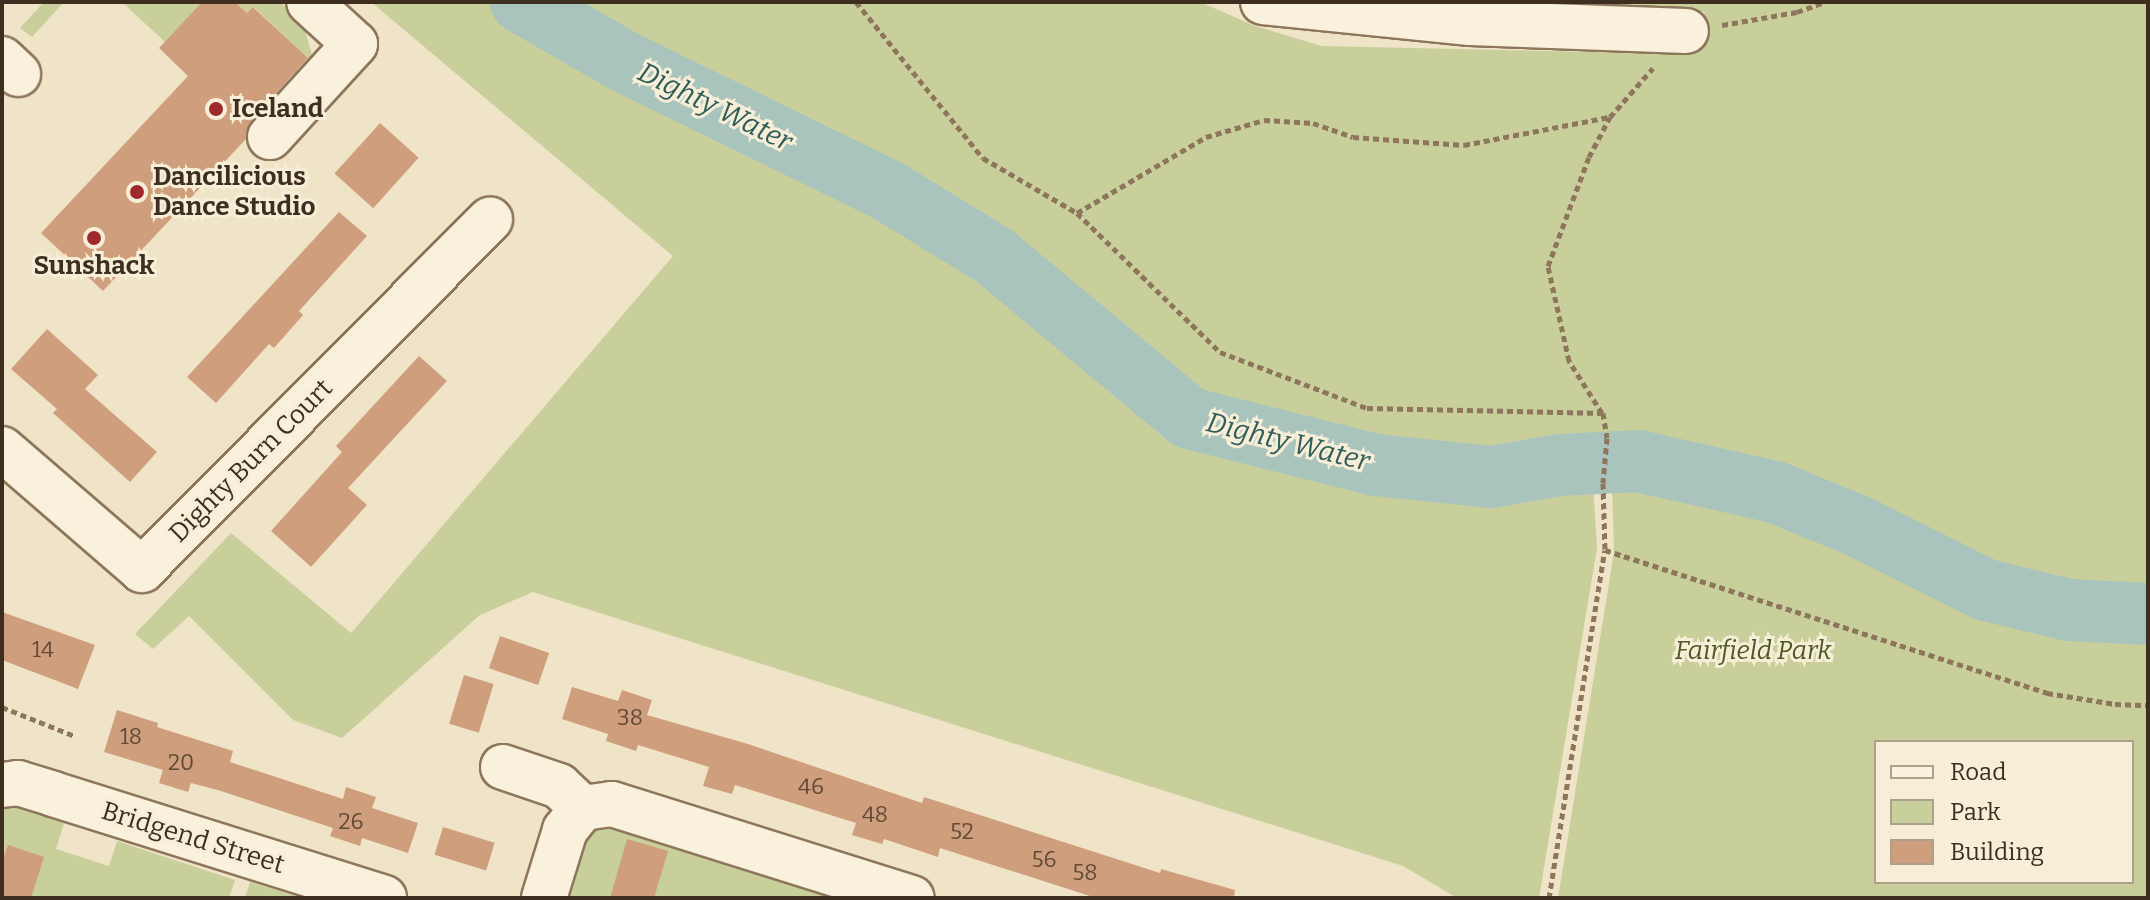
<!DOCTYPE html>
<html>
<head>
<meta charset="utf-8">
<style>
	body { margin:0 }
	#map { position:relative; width:2150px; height:900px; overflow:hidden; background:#f0e4c8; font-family:Bitter,serif }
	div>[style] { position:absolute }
	.green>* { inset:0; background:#c9cf9b }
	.river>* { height:62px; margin:-31px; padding:0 31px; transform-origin:31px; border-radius:31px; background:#a9c4bc }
	.building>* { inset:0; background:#cf9f7d; transform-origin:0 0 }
	.path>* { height:5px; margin-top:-2.5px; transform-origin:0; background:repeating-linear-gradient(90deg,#8d765c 0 6px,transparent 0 10px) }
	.roads { filter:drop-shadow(2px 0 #8d765c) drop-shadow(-2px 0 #8d765c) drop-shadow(0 2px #8d765c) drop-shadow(0 -2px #8d765c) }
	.minor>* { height:44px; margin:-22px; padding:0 22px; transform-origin:22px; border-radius:22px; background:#faf1dc }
	.dots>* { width:22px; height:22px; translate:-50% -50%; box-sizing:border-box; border:4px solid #f7eed8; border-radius:50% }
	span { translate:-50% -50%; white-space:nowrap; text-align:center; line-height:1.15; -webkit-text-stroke:6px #f7eed8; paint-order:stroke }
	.number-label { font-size:22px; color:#624a37 }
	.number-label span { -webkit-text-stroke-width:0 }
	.poi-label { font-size:26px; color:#3d2e20; font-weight:700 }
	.left { translate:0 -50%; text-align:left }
	.street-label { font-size:26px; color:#3d2e20 }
	.park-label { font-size:26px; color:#4d5a26; font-style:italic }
	.water-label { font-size:28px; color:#2f5d5a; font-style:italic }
	.frame { position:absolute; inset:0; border:4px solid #3d2e20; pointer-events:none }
	.legend { position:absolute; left:1874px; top:740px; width:260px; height:144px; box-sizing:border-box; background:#f7eed8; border:2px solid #ada18e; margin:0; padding:10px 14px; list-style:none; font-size:24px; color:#3d2e20 }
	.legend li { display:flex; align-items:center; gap:16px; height:40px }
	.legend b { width:40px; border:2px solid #ada18e }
</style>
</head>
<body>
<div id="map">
	<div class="green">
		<i style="clip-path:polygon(44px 2px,64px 2px,32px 37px,20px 28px)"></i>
		<i style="clip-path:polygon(122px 2px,202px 2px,165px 42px)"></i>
		<i style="clip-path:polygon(235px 2px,280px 2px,303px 23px,315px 65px,254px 7px,247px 13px)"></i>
		<i style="clip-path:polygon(evenodd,371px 2px,1200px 2px,1255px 26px,1322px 46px,1690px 54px,1705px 12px,1540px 8px,1530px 2px,2148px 2px,2148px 898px,1558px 898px,1614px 552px,1612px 484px,1593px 483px,1597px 548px,1539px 898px,1457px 898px,1403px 866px,533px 592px,480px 615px,342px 738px,293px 720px,189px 616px,153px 649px,135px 634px,231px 533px,351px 633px,673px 256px,371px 2px,1876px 742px,2132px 742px,2132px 882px,1876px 882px,1876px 742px)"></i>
		<i style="clip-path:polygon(11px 805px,64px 823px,56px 849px,109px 866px,117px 841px,235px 880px,229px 898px,2px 898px,2px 808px)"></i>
		<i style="clip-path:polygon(609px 826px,835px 898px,571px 898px,568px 892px,590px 831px)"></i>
		<i style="clip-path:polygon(250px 882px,302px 898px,245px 898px)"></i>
	</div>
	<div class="river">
		<i style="left:521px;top:2px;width:118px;rotate:30deg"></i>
		<i style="left:623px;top:61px;width:297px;rotate:26.1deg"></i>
		<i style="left:890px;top:192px;width:121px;rotate:31.5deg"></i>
		<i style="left:993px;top:255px;width:255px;rotate:39.7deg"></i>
		<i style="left:1189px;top:418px;width:193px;rotate:14.1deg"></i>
		<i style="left:1376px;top:465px;width:116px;rotate:6deg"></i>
		<i style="left:1491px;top:477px;width:70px;rotate:-9.9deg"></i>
		<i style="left:1560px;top:465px;width:78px;rotate:-2.9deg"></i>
		<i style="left:1638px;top:461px;width:140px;rotate:12.8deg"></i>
		<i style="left:1775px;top:492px;width:90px;rotate:22.3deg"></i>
		<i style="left:1858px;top:526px;width:143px;rotate:26.6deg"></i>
		<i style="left:1986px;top:590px;width:85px;rotate:13.5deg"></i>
		<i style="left:2069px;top:610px;width:79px;rotate:2.9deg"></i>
	</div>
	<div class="building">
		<i style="clip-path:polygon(202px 2px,235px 2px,247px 13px,253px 7px,308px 58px,252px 120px,246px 139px,103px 291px,41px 233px,188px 76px,159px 48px)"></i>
		<i style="left:380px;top:123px;width:52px;height:68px;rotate:42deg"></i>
		<i style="clip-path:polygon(339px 212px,367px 236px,299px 311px,303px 315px,274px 348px,269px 344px,216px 403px,187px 377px)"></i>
		<i style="clip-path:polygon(47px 329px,98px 375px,85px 389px,157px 452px,130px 482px,53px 413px,57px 409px,11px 369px)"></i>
		<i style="clip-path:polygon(419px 356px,447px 381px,348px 488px,367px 505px,311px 567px,271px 531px,342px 452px,336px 446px)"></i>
		<i style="clip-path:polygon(2px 612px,95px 645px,78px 689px,2px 660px)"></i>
		<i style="left:500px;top:636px;width:52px;height:34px;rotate:19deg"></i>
		<i style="left:464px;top:675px;width:31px;height:51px;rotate:17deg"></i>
		<i style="clip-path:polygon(572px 687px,618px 701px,622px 690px,652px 700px,647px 715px,748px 744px,922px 803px,924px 797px,1160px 873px,1161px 869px,1235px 890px,1234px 898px,1096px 898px,940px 848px,938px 857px,884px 839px,882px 844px,852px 835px,856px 823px,735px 785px,732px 794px,703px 786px,709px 767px,638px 745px,636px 751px,606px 741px,608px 734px,562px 719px)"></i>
		<i style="clip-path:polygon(117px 710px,158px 723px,157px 727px,233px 751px,230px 762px,343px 799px,346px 787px,376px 797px,372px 808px,418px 823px,408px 853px,362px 838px,360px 846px,330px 836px,333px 828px,221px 791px,191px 783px,188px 792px,159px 783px,163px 770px,104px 752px)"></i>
		<i style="left:443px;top:827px;width:54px;height:29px;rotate:17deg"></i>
		<i style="clip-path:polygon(627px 839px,668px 851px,654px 898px,610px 898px)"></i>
		<i style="clip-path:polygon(8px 845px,44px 857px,31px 898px,2px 898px,2px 862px)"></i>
	</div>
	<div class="path">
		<i style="left:856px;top:2px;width:201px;rotate:50.9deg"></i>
		<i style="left:983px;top:158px;width:109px;rotate:30.3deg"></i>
		<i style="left:1077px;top:213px;width:199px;rotate:44.2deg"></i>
		<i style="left:1220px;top:352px;width:157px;rotate:20.9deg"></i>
		<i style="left:1367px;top:408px;width:236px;rotate:1.2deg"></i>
		<i style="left:1603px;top:413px;width:25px;rotate:81deg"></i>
		<i style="left:1607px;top:438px;width:45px;rotate:95.1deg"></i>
		<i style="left:1603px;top:483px;width:67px;rotate:88.3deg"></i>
		<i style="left:1605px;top:550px;width:465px;rotate:17.9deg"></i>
		<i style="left:2047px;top:693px;width:69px;rotate:9.2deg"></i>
		<i style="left:2115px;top:704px;width:33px;rotate:2deg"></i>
		<i style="left:1722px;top:25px;width:76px;rotate:-9.8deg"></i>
		<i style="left:1797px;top:12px;width:29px;rotate:-20deg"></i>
		<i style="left:1077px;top:213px;width:150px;rotate:-30.5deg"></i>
		<i style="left:1206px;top:137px;width:60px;rotate:-16.3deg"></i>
		<i style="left:1264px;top:120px;width:49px;rotate:3.5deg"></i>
		<i style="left:1313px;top:123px;width:42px;rotate:19.3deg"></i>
		<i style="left:1353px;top:137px;width:111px;rotate:4.1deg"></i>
		<i style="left:1464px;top:145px;width:149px;rotate:-10.9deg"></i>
		<i style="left:1602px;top:413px;width:62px;rotate:-122.4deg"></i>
		<i style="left:1569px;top:361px;width:97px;rotate:-102.5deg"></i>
		<i style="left:1548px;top:266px;width:116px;rotate:-69.4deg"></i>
		<i style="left:1589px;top:157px;width:45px;rotate:-62.3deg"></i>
		<i style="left:1610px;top:117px;width:65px;rotate:-48.7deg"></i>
		<i style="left:2px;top:707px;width:79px;rotate:21.7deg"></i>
		<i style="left:1549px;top:898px;width:352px;rotate:-80.9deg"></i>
	</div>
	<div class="roads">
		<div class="minor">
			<i style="left:1263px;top:2px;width:208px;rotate:5.8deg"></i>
			<i style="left:1470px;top:23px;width:216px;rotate:2.1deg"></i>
			<i style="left:2px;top:59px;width:22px;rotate:43deg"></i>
			<i style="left:270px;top:137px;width:126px;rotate:-47.6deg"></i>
			<i style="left:355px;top:44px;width:62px;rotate:-137.6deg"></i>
			<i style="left:2px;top:449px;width:185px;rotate:40.8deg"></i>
			<i style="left:142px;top:570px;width:494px;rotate:-45.2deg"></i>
			<i style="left:503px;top:767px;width:59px;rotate:18.7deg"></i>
			<i style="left:559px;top:786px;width:33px;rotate:43deg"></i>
			<i style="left:2px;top:785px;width:16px;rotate:-7deg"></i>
			<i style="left:18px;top:783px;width:37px;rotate:17deg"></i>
			<i style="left:53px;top:794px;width:347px;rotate:17.4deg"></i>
			<i style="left:544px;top:898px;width:71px;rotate:-72.8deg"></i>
			<i style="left:565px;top:830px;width:28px;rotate:-51deg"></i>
			<i style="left:583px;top:808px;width:29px;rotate:-8deg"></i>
			<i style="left:612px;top:804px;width:314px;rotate:17.4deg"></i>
		</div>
	</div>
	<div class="dots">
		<i style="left:216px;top:109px;background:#9e2a2b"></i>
		<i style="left:137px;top:192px;background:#9e2a2b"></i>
		<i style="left:94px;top:238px;background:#9e2a2b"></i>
	</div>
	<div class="number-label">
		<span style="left:43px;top:650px">14</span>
		<span style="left:630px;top:718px">38</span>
		<span style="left:131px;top:737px">18</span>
		<span style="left:181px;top:763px">20</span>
		<span style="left:811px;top:787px">46</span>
		<span style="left:875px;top:815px">48</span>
		<span style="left:351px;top:822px">26</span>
		<span style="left:962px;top:832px">52</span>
		<span style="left:1044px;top:860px">56</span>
		<span style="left:1085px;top:873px">58</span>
	</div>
	<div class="poi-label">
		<span class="left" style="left:232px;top:109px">Iceland</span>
		<span class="left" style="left:153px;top:192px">Dancilicious<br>Dance Studio</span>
		<span style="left:94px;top:266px">Sunshack</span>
	</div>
	<div class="street-label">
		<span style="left:251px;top:461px;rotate:-45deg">Dighty Burn Court</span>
		<span style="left:193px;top:838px;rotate:17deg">Bridgend Street</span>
	</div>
	<div class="park-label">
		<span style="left:1753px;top:651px">Fairfield Park</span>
	</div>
	<div class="water-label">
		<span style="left:715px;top:107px;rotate:26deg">Dighty Water</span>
		<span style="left:1288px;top:442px;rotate:14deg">Dighty Water</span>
	</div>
	<div class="frame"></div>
	<ul class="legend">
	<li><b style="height:10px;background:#faf1dc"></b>Road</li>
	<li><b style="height:22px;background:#c9cf9b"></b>Park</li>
	<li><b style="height:22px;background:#cf9f7d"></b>Building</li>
	</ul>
</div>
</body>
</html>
